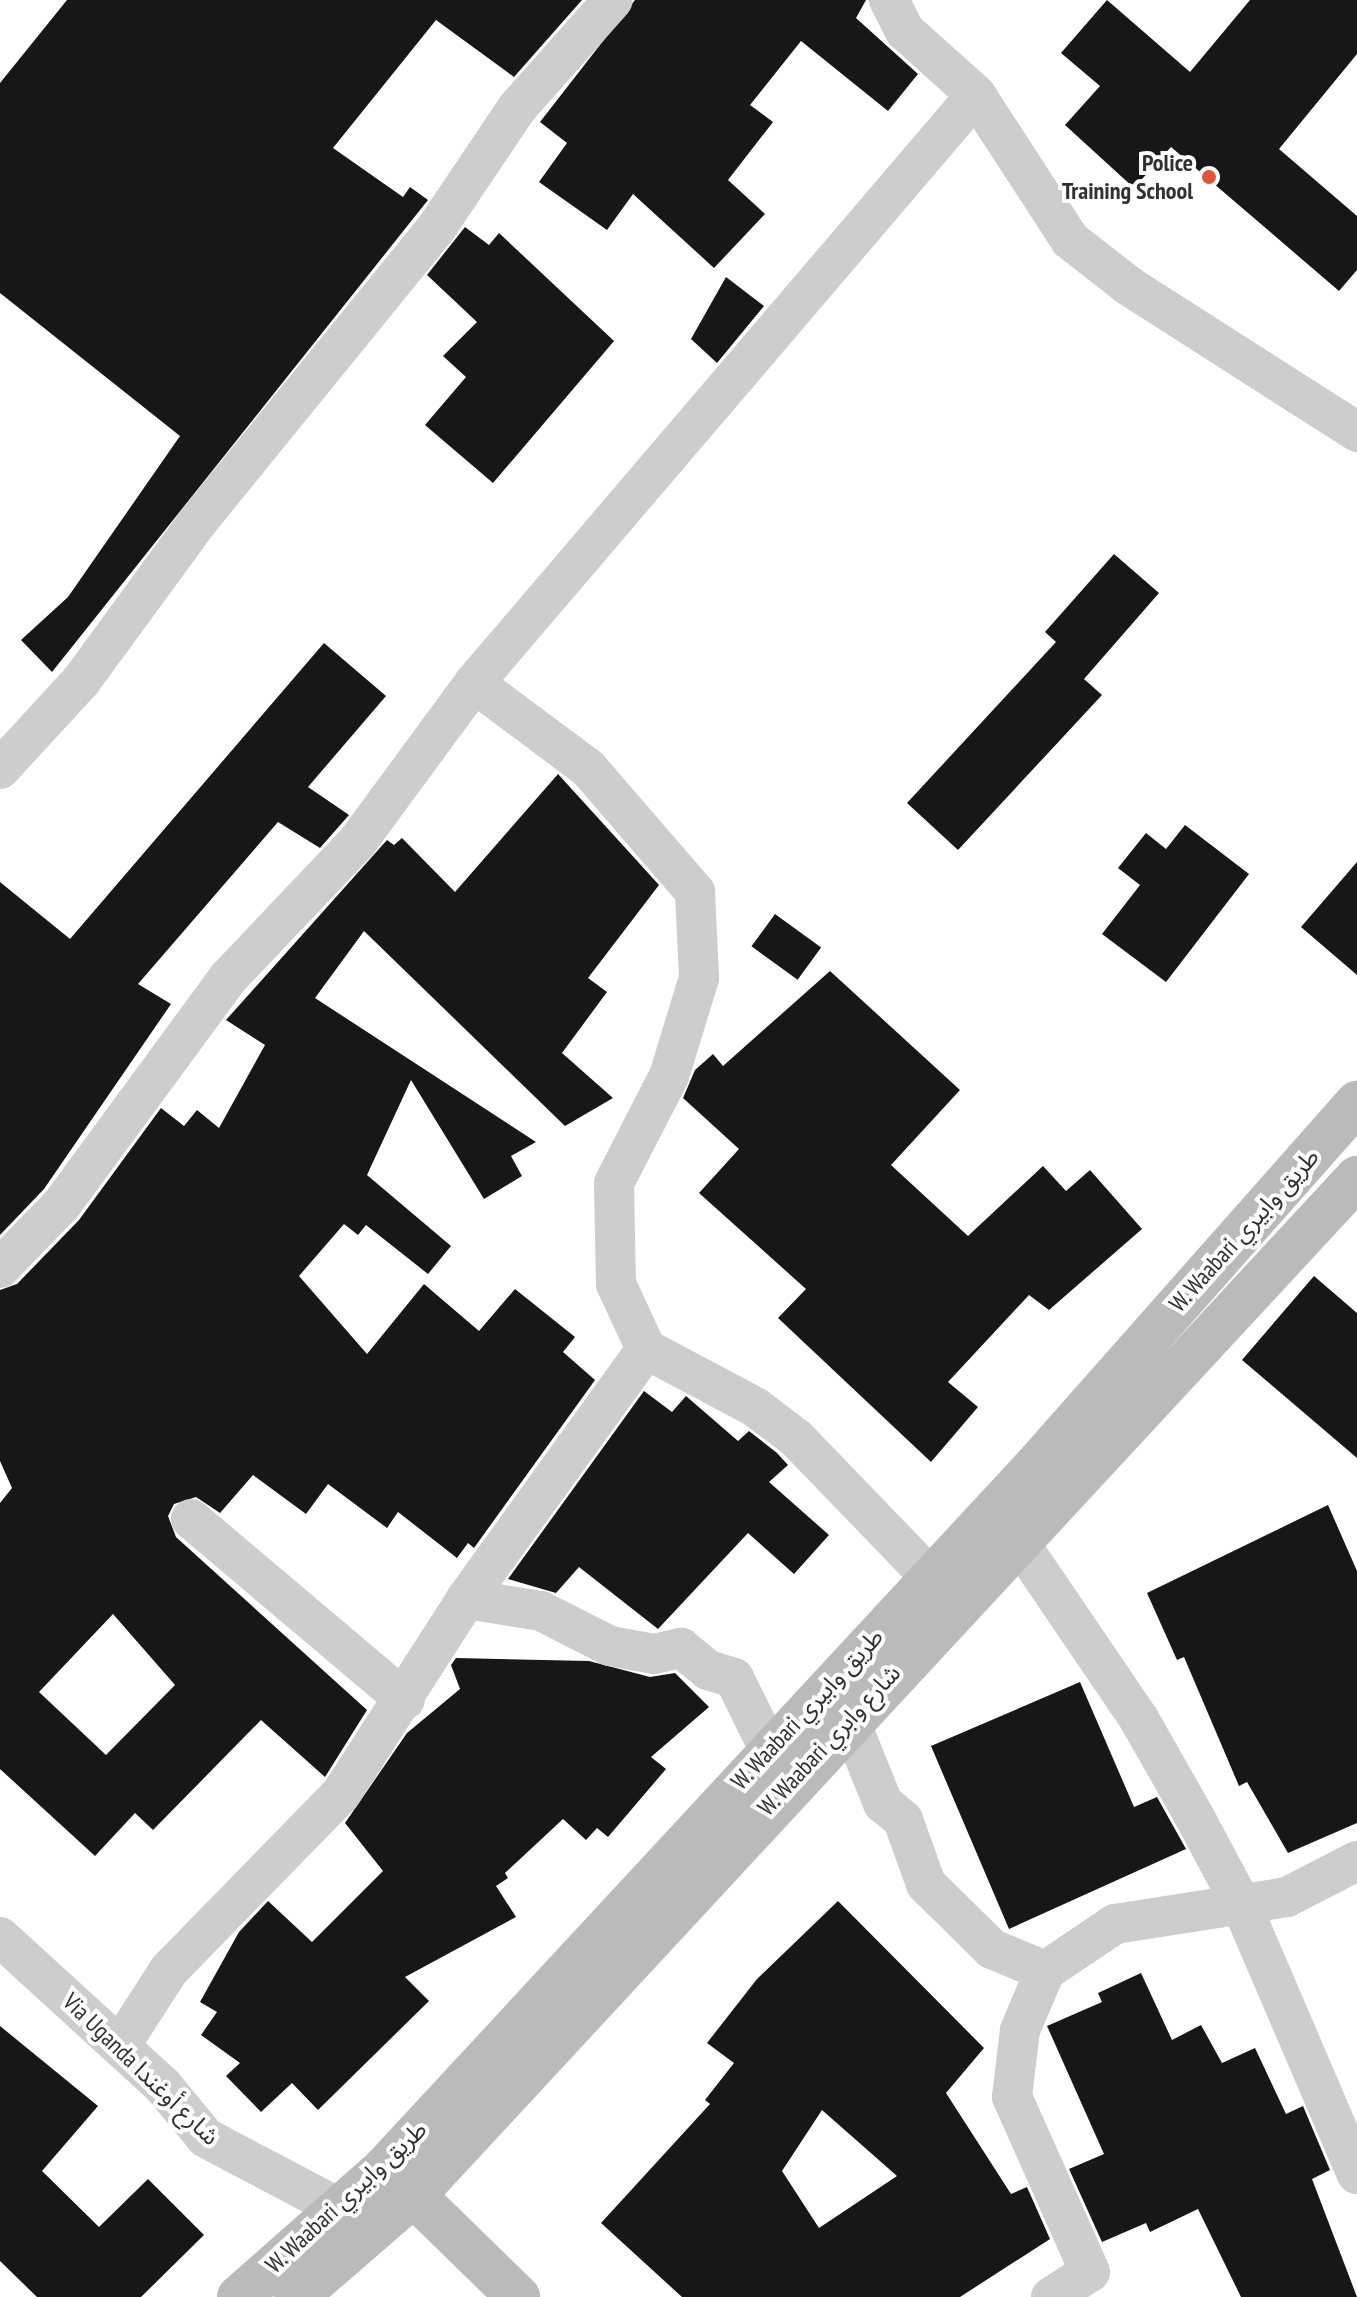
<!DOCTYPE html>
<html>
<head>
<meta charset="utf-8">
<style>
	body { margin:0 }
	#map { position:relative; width:1357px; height:2297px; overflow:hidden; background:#fff; font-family:"PT Sans Narrow","Noto Sans Arabic",sans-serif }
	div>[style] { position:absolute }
	.building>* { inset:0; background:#171717; transform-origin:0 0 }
	.street>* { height:40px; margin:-20px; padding:0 20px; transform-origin:20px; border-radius:20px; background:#cdcdcd }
	.secondary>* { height:44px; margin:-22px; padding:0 22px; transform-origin:22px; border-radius:22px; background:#bababa }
	.dots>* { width:22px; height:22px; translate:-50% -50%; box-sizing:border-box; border:4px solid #fff; border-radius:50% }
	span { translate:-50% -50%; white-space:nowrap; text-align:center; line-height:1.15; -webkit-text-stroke:8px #fff; paint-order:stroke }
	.poi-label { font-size:24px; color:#303030; font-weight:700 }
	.right { translate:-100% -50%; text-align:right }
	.street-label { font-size:24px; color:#303030 }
</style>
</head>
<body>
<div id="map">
	<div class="building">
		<i style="clip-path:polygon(67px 0,582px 0,514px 77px,436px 20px,333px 148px,403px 197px,410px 187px,428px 200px,52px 672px,21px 640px,68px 597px,180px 436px,0 293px,0 83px)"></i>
		<i style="clip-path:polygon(635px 0,866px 0,856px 18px,918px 74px,888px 111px,801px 41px,750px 105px,773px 122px,728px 180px,765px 214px,714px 268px,633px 194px,607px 230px,539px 182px,567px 143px,540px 122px)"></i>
		<i style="clip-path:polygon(1107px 0,1190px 72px,1250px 0,1357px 0,1357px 54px,1279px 149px,1357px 216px,1357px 270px,1339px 291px,1171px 147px,1134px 188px,1065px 125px,1100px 86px,1061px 53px)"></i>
		<i style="clip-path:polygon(465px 227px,489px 245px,499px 233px,614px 341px,493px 483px,425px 425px,466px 377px,443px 356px,477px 322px,427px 275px)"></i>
		<i style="clip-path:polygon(726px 277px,764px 306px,717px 363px,691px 339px)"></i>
		<i style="clip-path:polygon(1114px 554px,1159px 593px,1084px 679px,1102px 695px,958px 850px,907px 803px,1056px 642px,1045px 632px)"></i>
		<i style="clip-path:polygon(324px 643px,386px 696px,308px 787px,349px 815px,320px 848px,278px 822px,138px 984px,171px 1004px,44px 1189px,0 1235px,0 882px,70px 939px)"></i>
		<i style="clip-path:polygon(evenodd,558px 774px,659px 885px,588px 978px,607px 992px,562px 1053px,613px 1098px,565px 1126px,364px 931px,315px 998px,536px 1142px,511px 1156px,522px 1176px,484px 1199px,411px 1080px,367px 1175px,451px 1246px,428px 1274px,366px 1225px,358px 1235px,344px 1224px,299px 1276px,367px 1354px,424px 1284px,479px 1331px,515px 1289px,575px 1337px,563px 1352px,595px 1380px,474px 1548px,468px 1543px,457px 1558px,398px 1512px,387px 1528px,328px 1484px,306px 1514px,253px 1475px,220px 1513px,196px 1497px,174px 1504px,168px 1516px,176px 1537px,367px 1710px,325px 1777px,261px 1720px,153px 1830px,135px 1813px,95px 1856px,0 1769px,0 1503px,12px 1488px,0 1461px,0 1290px,17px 1284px,79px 1220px,161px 1108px,184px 1126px,197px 1110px,219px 1128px,265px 1045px,226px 1020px,387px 840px,394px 845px,402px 838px,455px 892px,558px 774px,113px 1614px,175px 1685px,106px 1755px,39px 1692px,113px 1614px)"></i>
		<i style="clip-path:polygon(1185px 825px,1249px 874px,1166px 982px,1102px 934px,1140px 885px,1118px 868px,1146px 833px,1166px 849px)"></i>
		<i style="clip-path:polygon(1357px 862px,1357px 975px,1301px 927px)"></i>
		<i style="left:775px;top:914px;width:57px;height:40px;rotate:36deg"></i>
		<i style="clip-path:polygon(830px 971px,960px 1090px,891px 1165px,968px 1236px,1043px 1166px,1066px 1191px,1090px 1170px,1142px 1229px,1049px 1310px,1029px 1295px,948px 1382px,978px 1407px,931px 1462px,778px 1318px,806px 1289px,699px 1193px,739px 1149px,683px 1098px,695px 1070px,713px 1054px,723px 1066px)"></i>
		<i style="clip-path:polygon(1314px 1276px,1357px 1313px,1357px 1458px,1242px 1360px)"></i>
		<i style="clip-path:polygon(644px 1391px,672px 1412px,686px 1396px,738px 1441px,749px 1431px,777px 1453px,788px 1465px,769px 1482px,829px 1535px,794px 1574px,748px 1533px,658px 1629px,579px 1567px,556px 1593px,508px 1579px)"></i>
		<i style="clip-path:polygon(1328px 1505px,1357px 1571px,1357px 1823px,1288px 1853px,1247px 1782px,1239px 1786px,1184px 1657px,1177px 1660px,1147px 1593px)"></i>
		<i style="clip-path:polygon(456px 1658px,589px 1661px,650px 1677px,675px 1673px,709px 1707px,651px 1757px,666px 1769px,608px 1837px,597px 1828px,586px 1840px,563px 1819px,505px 1873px,508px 1878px,496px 1886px,516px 1917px,405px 1977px,429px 2001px,318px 2110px,292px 2083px,261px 2112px,226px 2076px,240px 2063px,201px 2035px,217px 2012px,200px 2002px,239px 1932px,268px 1901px,312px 1942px,383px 1871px,345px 1823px,407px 1733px,460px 1689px,451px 1665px)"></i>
		<i style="clip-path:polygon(1080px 1682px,1134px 1807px,1157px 1797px,1186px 1849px,1009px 1929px,931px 1746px)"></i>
		<i style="clip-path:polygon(evenodd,838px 1901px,984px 2048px,946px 2093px,1011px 2194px,1027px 2187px,1050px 2239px,960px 2297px,682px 2297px,601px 2223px,710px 2104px,705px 2100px,734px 2063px,707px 2043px,757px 1979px,838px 1901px,822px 2110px,897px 2176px,819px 2228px,782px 2171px,822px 2110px)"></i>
		<i style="clip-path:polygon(1141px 1973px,1172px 2040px,1201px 2025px,1222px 2063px,1255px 2048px,1286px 2114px,1303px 2106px,1330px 2170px,1312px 2179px,1357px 2297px,1241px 2297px,1198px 2209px,1150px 2232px,1146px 2223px,1102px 2242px,1069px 2169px,1104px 2154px,1047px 2026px,1102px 2002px,1098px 1993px)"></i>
		<i style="clip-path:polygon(0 2026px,98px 2106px,42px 2171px,99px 2227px,148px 2179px,204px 2235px,141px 2297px,37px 2297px,0 2261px)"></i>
	</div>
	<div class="street">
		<i style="left:889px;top:0;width:35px;rotate:63deg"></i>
		<i style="left:905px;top:31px;width:96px;rotate:42deg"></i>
		<i style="left:976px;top:95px;width:173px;rotate:57deg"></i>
		<i style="left:1070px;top:240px;width:75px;rotate:37.9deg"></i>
		<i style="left:1129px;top:286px;width:271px;rotate:32.6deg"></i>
		<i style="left:474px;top:683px;width:142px;rotate:36.7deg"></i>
		<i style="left:588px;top:768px;width:164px;rotate:49.2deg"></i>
		<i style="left:695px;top:892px;width:86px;rotate:87.3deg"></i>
		<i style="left:699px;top:978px;width:102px;rotate:107deg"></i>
		<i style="left:669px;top:1076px;width:120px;rotate:117.2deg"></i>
		<i style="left:614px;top:1183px;width:101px;rotate:88.9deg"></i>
		<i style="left:616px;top:1284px;width:72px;rotate:65.2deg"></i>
		<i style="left:646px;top:1349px;width:123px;rotate:28deg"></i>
		<i style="left:755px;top:1407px;width:51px;rotate:37.1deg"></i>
		<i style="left:796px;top:1438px;width:193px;rotate:46deg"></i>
		<i style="left:0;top:769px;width:120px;rotate:-47.4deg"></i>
		<i style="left:81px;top:681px;width:200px;rotate:-53.8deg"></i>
		<i style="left:199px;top:520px;width:377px;rotate:-50.9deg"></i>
		<i style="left:437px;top:227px;width:143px;rotate:-56.1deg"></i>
		<i style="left:517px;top:108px;width:144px;rotate:-48.4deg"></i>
		<i style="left:0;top:1268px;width:89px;rotate:-45.9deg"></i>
		<i style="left:62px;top:1204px;width:280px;rotate:-53.7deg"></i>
		<i style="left:228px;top:978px;width:189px;rotate:-46.5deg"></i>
		<i style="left:358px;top:841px;width:196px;rotate:-53.7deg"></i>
		<i style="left:474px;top:683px;width:773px;rotate:-49.51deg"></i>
		<i style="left:191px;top:1519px;width:280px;rotate:40.2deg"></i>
		<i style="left:1016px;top:1538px;width:219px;rotate:55.8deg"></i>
		<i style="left:1139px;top:1719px;width:109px;rotate:60.4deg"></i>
		<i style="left:1193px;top:1814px;width:102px;rotate:61.9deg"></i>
		<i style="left:1241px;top:1904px;width:294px;rotate:66.8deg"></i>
		<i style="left:466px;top:1599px;width:308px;rotate:-54.2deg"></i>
		<i style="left:849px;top:1719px;width:91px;rotate:68deg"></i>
		<i style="left:883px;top:1803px;width:26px;rotate:40deg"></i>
		<i style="left:903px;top:1820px;width:68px;rotate:70.2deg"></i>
		<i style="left:926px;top:1884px;width:93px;rotate:44.6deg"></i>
		<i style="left:992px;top:1949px;width:57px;rotate:22.5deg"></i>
		<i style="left:0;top:1937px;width:221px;rotate:42.4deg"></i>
		<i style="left:163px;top:2086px;width:67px;rotate:50.4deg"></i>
		<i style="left:206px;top:2138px;width:148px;rotate:27.8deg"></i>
		<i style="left:120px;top:2046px;width:90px;rotate:-57.2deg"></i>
		<i style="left:169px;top:1970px;width:246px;rotate:-45.7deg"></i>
		<i style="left:341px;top:1794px;width:232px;rotate:-57.3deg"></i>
		<i style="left:466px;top:1599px;width:76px;rotate:9.1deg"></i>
		<i style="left:541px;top:1611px;width:77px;rotate:26.9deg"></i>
		<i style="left:610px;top:1646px;width:45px;rotate:10.3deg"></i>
		<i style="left:654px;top:1654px;width:28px;rotate:-13deg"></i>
		<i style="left:681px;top:1648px;width:35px;rotate:39deg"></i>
		<i style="left:708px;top:1670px;width:27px;rotate:17deg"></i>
		<i style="left:734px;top:1678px;width:79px;rotate:63.8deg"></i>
		<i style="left:1051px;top:2297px;width:46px;rotate:-32.7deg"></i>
		<i style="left:1090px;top:2272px;width:192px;rotate:-114deg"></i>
		<i style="left:1012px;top:2097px;width:67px;rotate:-83.2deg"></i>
		<i style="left:1020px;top:2030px;width:64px;rotate:-67deg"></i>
		<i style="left:1045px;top:1971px;width:84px;rotate:-33.9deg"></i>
		<i style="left:1115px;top:1924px;width:174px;rotate:-8.9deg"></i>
		<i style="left:1287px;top:1897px;width:79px;rotate:-27.2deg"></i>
	</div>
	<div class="secondary">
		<i style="left:393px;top:2175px;width:175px;rotate:44.3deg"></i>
		<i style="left:239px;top:2297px;width:193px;rotate:-41.4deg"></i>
		<i style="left:384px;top:2169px;width:955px;rotate:-47.17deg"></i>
		<i style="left:1033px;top:1469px;width:489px;rotate:-48.5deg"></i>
		<i style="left:296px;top:2297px;width:160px;rotate:-41deg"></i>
		<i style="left:417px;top:2192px;width:1383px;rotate:-47.17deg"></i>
	</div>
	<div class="dots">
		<i style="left:1209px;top:177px;background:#e05439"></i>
	</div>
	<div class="poi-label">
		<span class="right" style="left:1193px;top:177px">Police<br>Training School</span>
	</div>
	<div class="street-label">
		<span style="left:1244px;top:1230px;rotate:-48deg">W. Waabari طريق وابيري</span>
		<span style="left:807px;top:1709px;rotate:-47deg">W. Waabari طريق وابيري</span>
		<span style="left:829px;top:1740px;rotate:-47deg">W. Waabari شارع وابري</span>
		<span style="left:141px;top:2069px;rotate:44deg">Via Uganda شارع أوغندا</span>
		<span style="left:346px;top:2197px;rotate:-43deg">W. Waabari طريق وابيري</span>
	</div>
</div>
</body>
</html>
